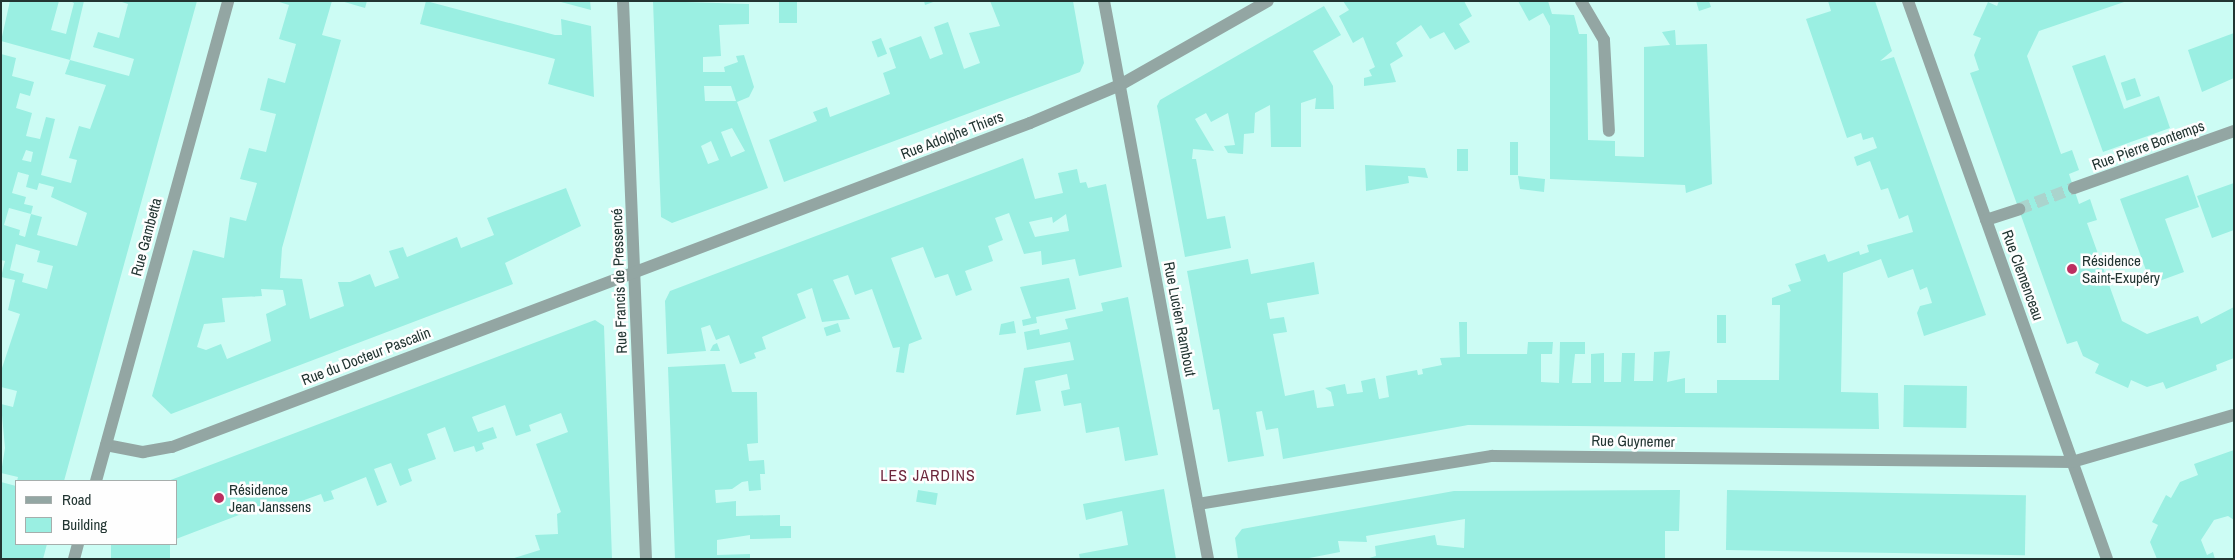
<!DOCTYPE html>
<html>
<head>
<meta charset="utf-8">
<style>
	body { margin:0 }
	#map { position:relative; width:2235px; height:560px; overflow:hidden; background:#ccfcf4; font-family:"Archivo Narrow",sans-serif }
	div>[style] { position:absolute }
	.building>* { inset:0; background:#9aefe2; transform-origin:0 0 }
	.minor-tunnel>* { height:12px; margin-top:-6px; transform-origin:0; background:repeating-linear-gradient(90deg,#aad4cd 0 12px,transparent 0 18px) }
	.minor>* { height:12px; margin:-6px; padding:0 6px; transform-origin:6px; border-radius:6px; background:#93a6a3 }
	.dots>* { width:14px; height:14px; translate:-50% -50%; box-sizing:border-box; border:2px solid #fefefe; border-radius:50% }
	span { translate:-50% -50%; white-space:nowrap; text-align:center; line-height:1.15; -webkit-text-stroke:5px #fefefe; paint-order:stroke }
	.street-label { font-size:15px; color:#223532 }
	.poi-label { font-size:15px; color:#223532 }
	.left { translate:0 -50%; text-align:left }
	.neighbourhood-label { font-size:16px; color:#6c273c; letter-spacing:1px }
	.frame { position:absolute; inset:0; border:2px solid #223532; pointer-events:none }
	.legend { position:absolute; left:15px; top:480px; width:162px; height:65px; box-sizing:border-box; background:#fefefe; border:1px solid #a6aeac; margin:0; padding:6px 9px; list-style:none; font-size:15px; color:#223532 }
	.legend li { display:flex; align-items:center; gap:10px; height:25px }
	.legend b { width:25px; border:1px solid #a6aeac }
</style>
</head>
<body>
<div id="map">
	<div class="building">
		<i style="clip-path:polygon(10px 1px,59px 1px,51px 30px,66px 34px,74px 3px,70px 1px,84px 1px,70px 60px,1px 41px)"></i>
		<i style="clip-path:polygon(evenodd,119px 1px,197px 1px,64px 481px,17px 481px,18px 477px,1px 473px,5px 448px,1px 404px,13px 407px,17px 391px,1px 387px,1px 371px,20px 314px,8px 310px,15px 280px,1px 277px,5px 261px,1px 260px,1px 54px,16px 58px,12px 76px,34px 82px,30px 96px,20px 93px,16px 108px,32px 113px,26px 136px,40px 139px,46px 117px,55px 119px,41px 175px,71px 183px,77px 160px,69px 158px,79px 126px,90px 129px,106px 85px,65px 74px,70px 60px,129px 76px,134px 59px,93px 47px,98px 32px,119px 38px,128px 4px,119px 1px,26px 150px,33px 152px,31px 162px,22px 160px,26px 150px,119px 1px,18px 172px,29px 175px,26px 187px,37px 190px,39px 183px,54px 187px,51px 197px,87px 213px,77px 246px,37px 235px,42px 217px,31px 214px,33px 206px,24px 204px,26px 197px,12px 193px,18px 172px,119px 1px,9px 208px,31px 214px,25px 237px,19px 235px,20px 230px,4px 225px,9px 208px,119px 1px,16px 244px,40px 251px,37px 262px,53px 266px,47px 289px,22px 282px,24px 274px,10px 270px,16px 244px)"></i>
		<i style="clip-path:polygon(evenodd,276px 1px,332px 1px,322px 35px,341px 40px,282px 248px,280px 278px,302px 279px,310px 319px,344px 306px,338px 282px,350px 282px,370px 274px,375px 287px,399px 278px,389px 251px,403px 247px,407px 257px,457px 237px,461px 248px,494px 235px,487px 218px,566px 188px,581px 226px,505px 263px,513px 284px,171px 414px,152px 396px,193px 250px,224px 258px,230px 217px,246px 221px,257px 183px,240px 179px,249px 148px,266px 152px,276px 114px,260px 110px,268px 78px,285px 83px,296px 44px,279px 39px,289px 5px,276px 1px,261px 289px,283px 290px,286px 305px,266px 314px,271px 341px,227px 359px,221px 344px,206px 350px,197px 347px,204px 324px,225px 322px,222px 298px,262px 296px,261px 289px)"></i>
		<i style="clip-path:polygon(341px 1px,367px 1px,365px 8px)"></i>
		<i style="clip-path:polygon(426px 1px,555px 35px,562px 35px,561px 19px,591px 26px,594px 97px,548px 84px,555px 59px,420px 24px)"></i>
		<i style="clip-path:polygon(561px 1px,590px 1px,591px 10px,561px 2px)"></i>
		<i style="clip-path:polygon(evenodd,653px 1px,749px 4px,749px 24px,719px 25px,721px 56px,703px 57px,703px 72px,725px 72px,724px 67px,738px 62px,736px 56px,744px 55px,754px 87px,749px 97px,737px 102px,768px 188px,672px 223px,661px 217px,653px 1px,704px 86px,731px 86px,736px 101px,705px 101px,704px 86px,653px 1px,732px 128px,745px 151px,731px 157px,721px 132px,732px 128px,653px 1px,711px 141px,719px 160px,708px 164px,701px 146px,711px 141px)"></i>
		<i style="left:779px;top:1px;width:18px;height:22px"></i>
		<i style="clip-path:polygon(924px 1px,936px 1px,925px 5px)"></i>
		<i style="clip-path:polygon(990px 1px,1073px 1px,1084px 63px,1080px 72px,784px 182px,769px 140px,817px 121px,813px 112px,827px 107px,830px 117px,890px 94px,883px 73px,896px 68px,889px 48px,921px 36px,930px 59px,943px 54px,934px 27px,948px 22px,964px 69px,980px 63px,969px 33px,1000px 26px)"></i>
		<i style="clip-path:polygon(1343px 1px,1464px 1px,1472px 16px,1459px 24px,1470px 42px,1455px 50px,1444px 32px,1430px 39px,1421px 25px,1396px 43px,1403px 56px,1390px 64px,1396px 82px,1364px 86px,1364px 78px,1372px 76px,1369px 70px,1375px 67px,1363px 37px,1353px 43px,1339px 16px,1349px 10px)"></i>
		<i style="clip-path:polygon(1518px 1px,1548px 1px,1552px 14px,1574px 15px,1579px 34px,1587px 34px,1588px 140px,1615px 141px,1615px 156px,1644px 157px,1644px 47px,1670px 45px,1662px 32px,1675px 30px,1676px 45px,1707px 44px,1712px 184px,1686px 193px,1685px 185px,1550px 179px,1550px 26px,1543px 13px,1529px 21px)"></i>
		<i style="clip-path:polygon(1696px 1px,1709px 1px,1711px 7px,1699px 11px)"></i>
		<i style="clip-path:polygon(1828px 1px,1875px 1px,1892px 51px,1880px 61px,1894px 57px,1986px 315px,1924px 336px,1917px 313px,1920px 306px,1932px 303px,1927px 287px,1920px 290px,1913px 269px,1888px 278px,1881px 259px,1843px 273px,1841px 392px,1878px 393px,1879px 429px,1468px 425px,1283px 459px,1278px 428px,1266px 430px,1262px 411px,1256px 412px,1264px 456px,1228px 462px,1219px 409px,1213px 410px,1187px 271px,1248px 259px,1251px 274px,1314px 262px,1319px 294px,1267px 303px,1270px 319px,1284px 317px,1287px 332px,1273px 334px,1285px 396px,1314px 390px,1317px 408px,1334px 406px,1331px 392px,1325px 388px,1345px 384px,1347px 394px,1363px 392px,1361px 381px,1375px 378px,1379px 399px,1389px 397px,1386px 376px,1417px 370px,1418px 375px,1423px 374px,1422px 369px,1442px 365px,1440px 358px,1460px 357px,1459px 322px,1467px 322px,1467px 354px,1527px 354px,1528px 342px,1553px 342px,1552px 354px,1541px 354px,1541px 382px,1559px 383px,1560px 342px,1585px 342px,1585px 354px,1575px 354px,1572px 383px,1591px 383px,1591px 354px,1604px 353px,1604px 382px,1621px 382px,1622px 353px,1635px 353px,1634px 381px,1653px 381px,1654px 352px,1670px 351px,1667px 382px,1685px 378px,1685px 393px,1717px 393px,1717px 380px,1779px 380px,1780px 305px,1772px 305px,1772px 298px,1791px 291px,1788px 285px,1801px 281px,1795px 264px,1825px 254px,1828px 262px,1859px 251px,1860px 255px,1869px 252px,1867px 245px,1913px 232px,1908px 215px,1899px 219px,1888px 188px,1881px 190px,1870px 161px,1857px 166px,1854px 157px,1877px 148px,1873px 137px,1863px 140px,1861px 133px,1847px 138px,1806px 19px,1831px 11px)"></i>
		<i style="clip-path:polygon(1999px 1px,2127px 1px,2039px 31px,2027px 56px,2061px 154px,2072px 150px,2079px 170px,2069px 174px,2079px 204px,2090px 199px,2097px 220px,2087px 223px,2122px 321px,2147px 334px,2198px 316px,2201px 324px,2234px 307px,2234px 358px,2216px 365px,2217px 370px,2166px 389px,2163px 382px,2147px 387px,2131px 380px,2128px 388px,2095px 373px,2099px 364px,2083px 356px,2077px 341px,2067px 344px,1970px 73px,1979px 70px,1974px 55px,1981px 38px,1973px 35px,1988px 2px,1997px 6px)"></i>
		<i style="clip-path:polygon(1324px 6px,1341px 35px,1313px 51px,1333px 86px,1334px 109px,1315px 109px,1316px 98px,1301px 103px,1301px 147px,1271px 147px,1270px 105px,1255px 113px,1254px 133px,1244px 134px,1243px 154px,1228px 153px,1224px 146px,1235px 145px,1228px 113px,1211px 122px,1206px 113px,1195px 119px,1214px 151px,1193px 149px,1192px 159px,1196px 159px,1207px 219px,1225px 216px,1231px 248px,1185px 257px,1157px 106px,1160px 100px)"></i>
		<i style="clip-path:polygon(2234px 33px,2234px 78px,2202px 92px,2188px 50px)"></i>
		<i style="left:881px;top:38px;width:17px;height:10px;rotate:69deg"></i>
		<i style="clip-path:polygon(2105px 55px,2124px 109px,2159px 96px,2170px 128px,2103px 152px,2072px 66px)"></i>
		<i style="left:2135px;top:78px;width:19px;height:15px;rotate:72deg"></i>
		<i style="left:1510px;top:142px;width:8px;height:33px"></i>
		<i style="left:1457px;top:149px;width:11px;height:22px"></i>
		<i style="clip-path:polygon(evenodd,1023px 158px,1035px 199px,1063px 193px,1058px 173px,1077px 169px,1080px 183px,1086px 182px,1088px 188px,1106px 184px,1122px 267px,1079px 276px,1075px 259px,1042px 265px,1041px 251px,1024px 254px,1009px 213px,995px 218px,1003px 240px,988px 246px,993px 261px,965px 271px,972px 290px,956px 296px,948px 274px,935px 278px,923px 247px,891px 258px,922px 339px,909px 344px,904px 373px,896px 372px,900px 347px,893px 348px,872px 289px,855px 295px,848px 275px,833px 280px,850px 319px,822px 322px,812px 288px,797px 294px,806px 318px,762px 337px,766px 349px,754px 353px,756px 358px,740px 364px,729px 335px,716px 340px,710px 325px,701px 328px,706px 351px,667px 354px,665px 301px,670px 291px,1023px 158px,1066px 214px,1069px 231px,1035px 237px,1029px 222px,1052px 217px,1053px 223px,1066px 214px)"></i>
		<i style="clip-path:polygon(1365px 165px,1425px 168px,1428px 178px,1408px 176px,1409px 183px,1366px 191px)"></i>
		<i style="clip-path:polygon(2188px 175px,2199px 207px,2165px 219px,2184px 272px,2151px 284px,2120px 199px)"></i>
		<i style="clip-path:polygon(1518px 176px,1545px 179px,1544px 192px,1520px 189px)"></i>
		<i style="clip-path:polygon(2234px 183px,2234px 230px,2212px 238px,2197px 196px)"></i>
		<i style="clip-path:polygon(1069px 278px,1076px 309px,1036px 317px,1037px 323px,1023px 326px,1022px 320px,1031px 318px,1020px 287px)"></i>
		<i style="clip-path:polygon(1128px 297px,1158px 455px,1125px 461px,1119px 427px,1086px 433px,1081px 403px,1064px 406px,1061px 391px,1070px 389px,1067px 374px,1035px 381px,1041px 411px,1016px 415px,1024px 368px,1074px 360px,1070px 342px,1027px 350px,1024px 332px,1039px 329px,1040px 335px,1068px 329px,1065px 319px,1103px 311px,1101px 303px)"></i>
		<i style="left:1726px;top:315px;width:28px;height:9px;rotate:90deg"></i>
		<i style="clip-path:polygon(595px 320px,604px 326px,612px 559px,511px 559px,540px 550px,535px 535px,558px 534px,557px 514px,561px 512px,536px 444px,568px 432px,561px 413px,529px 425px,531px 431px,516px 436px,505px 405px,472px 417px,478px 432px,493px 427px,497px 438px,482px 443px,484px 449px,476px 452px,474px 446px,454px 452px,445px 427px,427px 434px,436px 459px,408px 469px,412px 481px,400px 486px,391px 463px,374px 469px,387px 502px,377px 506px,366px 477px,331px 491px,334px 499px,324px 502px,321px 494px,268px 513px,265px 505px,176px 539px,176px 481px,168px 481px)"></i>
		<i style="clip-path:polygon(1014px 321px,1016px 333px,999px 335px,1001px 324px)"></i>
		<i style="left:838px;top:323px;width:9px;height:15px;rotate:72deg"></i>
		<i style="clip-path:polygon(717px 343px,720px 351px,710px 351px,713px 345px)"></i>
		<i style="clip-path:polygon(725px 364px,732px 392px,757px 392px,758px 443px,747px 444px,749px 461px,764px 460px,765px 474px,760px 474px,761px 490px,749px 491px,748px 481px,742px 482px,732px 489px,715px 490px,716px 503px,736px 501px,736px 516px,780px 515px,780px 526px,791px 526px,791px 538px,750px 539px,750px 535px,717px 540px,717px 555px,750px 554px,750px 559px,675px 559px,668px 367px)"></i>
		<i style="left:1904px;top:385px;width:63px;height:42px;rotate:1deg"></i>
		<i style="clip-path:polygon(2234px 450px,2234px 520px,2228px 516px,2214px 520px,2201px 540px,2207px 555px,2213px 552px,2215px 559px,2157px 559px,2150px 542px,2158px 525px,2152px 522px,2166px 495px,2171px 498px,2180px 482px,2198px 475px,2194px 464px)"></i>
		<i style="clip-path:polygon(1px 482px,16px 486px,16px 544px,47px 544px,43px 559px,1px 559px)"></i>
		<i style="clip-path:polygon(1164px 489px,1176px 559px,1080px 559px,1079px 554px,1128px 545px,1122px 511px,1086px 520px,1083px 504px)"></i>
		<i style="left:918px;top:490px;width:20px;height:12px;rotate:9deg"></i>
		<i style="clip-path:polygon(1680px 490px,1679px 531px,1665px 531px,1665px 559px,1366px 559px,1376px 556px,1375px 546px,1435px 535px,1437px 545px,1464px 548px,1465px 519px,1366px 536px,1367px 542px,1338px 541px,1340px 552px,1304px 559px,1238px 559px,1235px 538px,1242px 529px,1454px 491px)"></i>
		<i style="left:1727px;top:490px;width:299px;height:60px;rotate:1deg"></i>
		<i style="left:111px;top:544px;width:59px;height:16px"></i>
	</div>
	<div class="minor-tunnel">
		<i style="left:2019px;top:209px;width:59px;rotate:-20.9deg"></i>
	</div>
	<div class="minor">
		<i style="left:623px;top:1px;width:558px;rotate:87.64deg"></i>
		<i style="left:1104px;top:1px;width:568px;rotate:79.44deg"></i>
		<i style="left:1581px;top:1px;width:45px;rotate:59.5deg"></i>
		<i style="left:1604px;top:40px;width:91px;rotate:86.9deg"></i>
		<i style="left:1908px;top:1px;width:592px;rotate:70.37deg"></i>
		<i style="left:2074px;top:188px;width:170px;rotate:-19.6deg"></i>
		<i style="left:1986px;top:220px;width:35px;rotate:-18deg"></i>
		<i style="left:106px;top:445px;width:38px;rotate:11deg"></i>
		<i style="left:143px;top:452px;width:29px;rotate:-10deg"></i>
		<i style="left:172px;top:447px;width:917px;rotate:-20.69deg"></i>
		<i style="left:1030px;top:123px;width:98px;rotate:-22.9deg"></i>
		<i style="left:1120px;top:85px;width:170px;rotate:-29.6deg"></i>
		<i style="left:96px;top:481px;width:498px;rotate:-74.6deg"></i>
		<i style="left:1198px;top:504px;width:298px;rotate:-9.3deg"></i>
		<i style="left:1492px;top:456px;width:580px;rotate:0.59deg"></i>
		<i style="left:2072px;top:462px;width:169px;rotate:-16.2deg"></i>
		<i style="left:74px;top:559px;width:16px;rotate:-75deg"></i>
	</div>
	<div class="dots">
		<i style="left:2072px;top:269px;background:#bc2f61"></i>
		<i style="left:219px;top:498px;background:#bc2f61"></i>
	</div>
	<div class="street-label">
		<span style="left:952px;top:135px;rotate:-21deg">Rue Adolphe Thiers</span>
		<span style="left:2148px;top:145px;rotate:-20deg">Rue Pierre Bontemps</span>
		<span style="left:146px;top:237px;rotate:-75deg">Rue Gambetta</span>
		<span style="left:2023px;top:275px;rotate:70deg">Rue Clemenceau</span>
		<span style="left:619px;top:281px;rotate:-92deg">Rue Francis de Pressencé</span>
		<span style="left:1180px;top:319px;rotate:79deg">Rue Lucien Rambout</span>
		<span style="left:366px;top:356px;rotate:-21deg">Rue du Docteur Pascalin</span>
		<span style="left:1633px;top:441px;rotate:1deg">Rue Guynemer</span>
	</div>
	<div class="poi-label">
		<span class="left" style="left:2082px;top:269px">Résidence<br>Saint-Exupéry</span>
		<span class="left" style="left:229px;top:498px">Résidence<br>Jean Janssens</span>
	</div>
	<div class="neighbourhood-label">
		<span style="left:928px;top:475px">LES JARDINS</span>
	</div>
	<div class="frame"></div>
	<ul class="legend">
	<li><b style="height:6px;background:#93a6a3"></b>Road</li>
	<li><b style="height:14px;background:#9aefe2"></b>Building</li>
	</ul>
</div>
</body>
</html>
